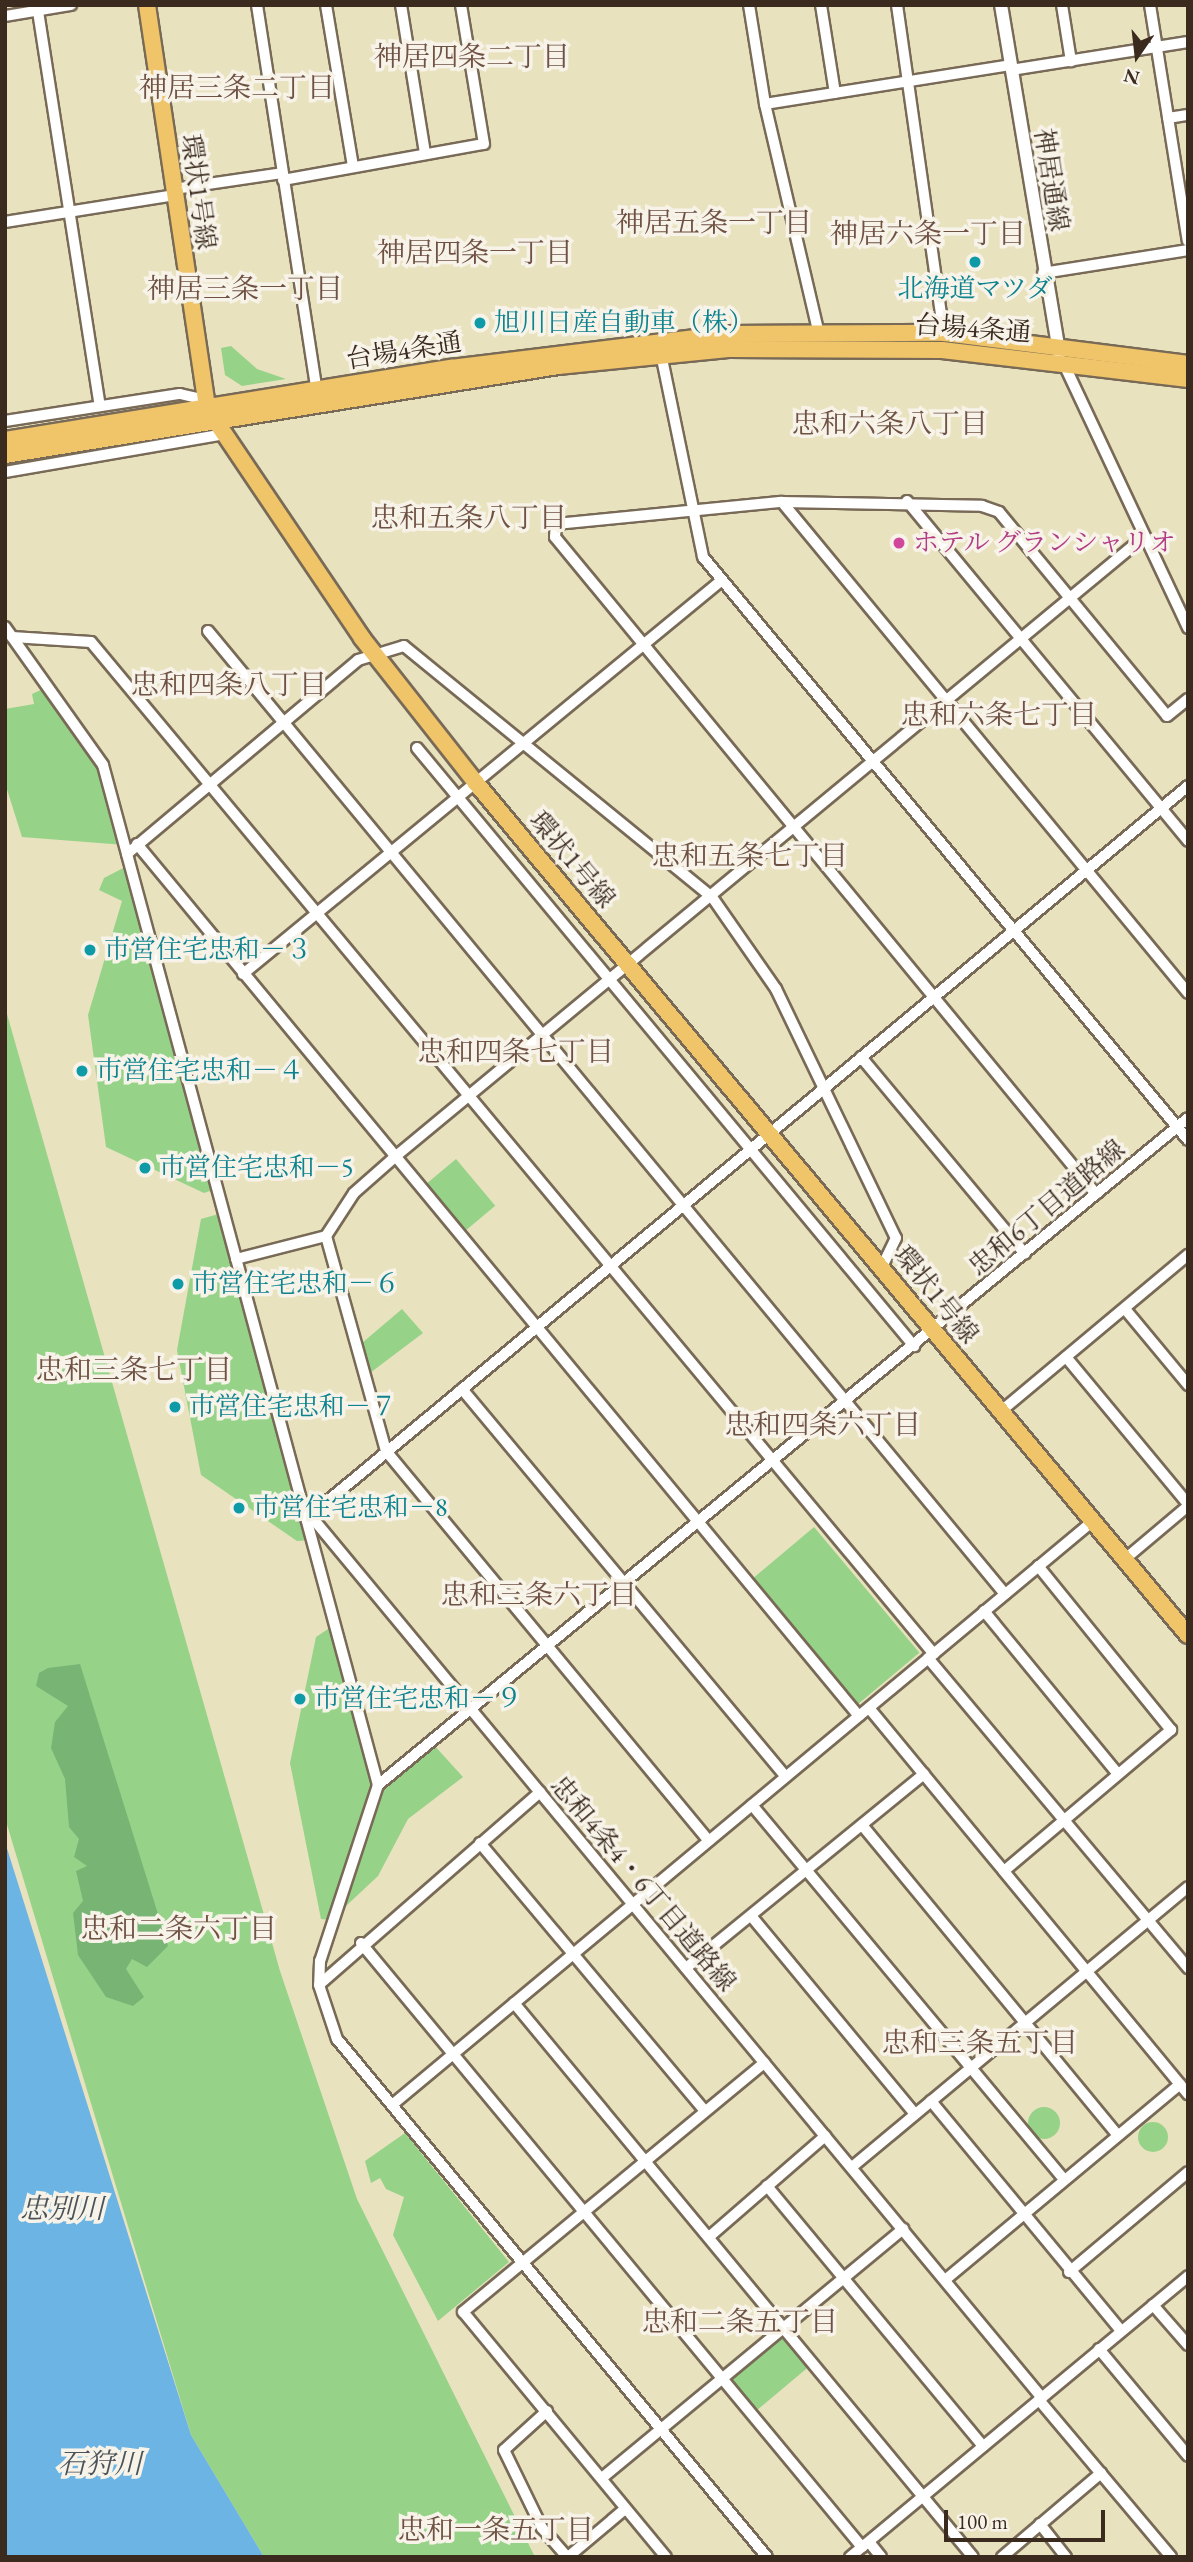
<!DOCTYPE html>
<html>
<head>
<meta charset="utf-8">
<style>
	body { margin:0 }
	#map { position:relative; width:1193px; height:2562px; overflow:hidden; background:#e9e2bf; font-family:"EB Garamond","Noto Serif JP",serif }
	div>[style] { position:absolute }
	.green>* { inset:0; background:#96d389; transform-origin:0 0 }
	.round { border-radius:50% }
	.forest>* { inset:0; background:#78b575 }
	.water>* { inset:0; background:#6cb4e3 }
	.roads { filter:drop-shadow(2px 0 #786a56) drop-shadow(-2px 0 #786a56) drop-shadow(0 2px #786a56) drop-shadow(0 -2px #786a56) }
	.minor>* { height:10px; margin:-5px; padding:0 5px; transform-origin:5px; border-radius:5px; background:#fff }
	.tertiary>* { height:12px; margin:-6px; padding:0 6px; transform-origin:6px; border-radius:6px; background:#fff }
	.primary>* { height:16px; margin:-8px; padding:0 8px; transform-origin:8px; border-radius:8px; background:#f0c469 }
	.trunk>* { height:16px; margin:-8px; padding:0 8px; transform-origin:8px; border-radius:8px; background:#f0c469 }
	.dots>* { width:19px; height:19px; translate:-50% -50%; box-sizing:border-box; border:4px solid #f7f3e8; border-radius:50% }
	span { translate:-50% -50%; white-space:nowrap; text-align:center; line-height:1.15; -webkit-text-stroke:7px #f7f3e8; paint-order:stroke }
	.street-label { font-size:26px; color:#3b2a1e }
	.culture-label { font-size:26px; color:#0d838f }
	.left { translate:0 -50%; text-align:left }
	.hotel-label { font-size:26px; color:#b23c85 }
	.neighbourhood-label { font-size:28px; color:#6f5243 }
	.water-label { font-size:28px; color:#4a5359; font-style:italic }
	.frame { position:absolute; inset:0; border:7px solid #3b2a1e; pointer-events:none }
	.north { position:absolute; left:1102px; top:21px; width:70px; height:70px; -webkit-text-stroke:5px #f7f3e8; paint-order:stroke; rotate:194deg; font-size:19px; font-weight:700; line-height:28px; text-align:center; color:#3b2a1e }
	.north::after { content:''; display:block; margin:auto; width:24px; height:32px; background:#3b2a1e; clip-path:polygon(50% 0,100% 100%,50% 72%,0 100%) }
	.scale { position:absolute; left:944px; top:2510px; width:161px; height:32px; box-sizing:border-box; border:4px solid #3b2a1e; border-top:0; padding-left:9px; font-size:21px; line-height:24px; white-space:nowrap; color:#3b2a1e; -webkit-text-stroke:5px #f7f3e8; paint-order:stroke }
</style>
</head>
<body>
<div id="map">
	<div class="green">
		<i style="clip-path:polygon(231px 346px,257px 369px,286px 379px,242px 386px,225px 375px,221px 348px)"></i>
		<i style="clip-path:polygon(47px 687px,103px 765px,125px 845px,22px 837px,5px 783px,5px 709px,34px 704px,32px 694px)"></i>
		<i style="clip-path:polygon(129px 865px,216px 1189px,204px 1193px,106px 1147px,88px 1015px,122px 901px,99px 890px,104px 878px)"></i>
		<i style="clip-path:polygon(5px 1007px,280px 1971px,357px 2199px,535px 2557px,264px 2557px,191px 2435px,5px 1818px)"></i>
		<i style="left:456px;top:1159px;width:61px;height:39px;rotate:50deg"></i>
		<i style="clip-path:polygon(222px 1213px,312px 1540px,297px 1541px,201px 1475px,177px 1350px,201px 1219px)"></i>
		<i style="clip-path:polygon(402px 1309px,423px 1333px,370px 1373px,362px 1343px)"></i>
		<i style="left:814px;top:1527px;width:164px;height:80px;rotate:50deg"></i>
		<i style="clip-path:polygon(334px 1625px,378px 1784px,433px 1744px,463px 1777px,408px 1819px,378px 1876px,331px 1920px,321px 1919px,290px 1763px,316px 1637px)"></i>
		<i class="round" style="left:1028px;top:2107px;width:32px;height:32px"></i>
		<i class="round" style="left:1138px;top:2122px;width:30px;height:30px"></i>
		<i style="clip-path:polygon(405px 2133px,509px 2262px,438px 2321px,393px 2235px,404px 2197px,386px 2189px,380px 2178px,371px 2183px,365px 2161px)"></i>
		<i style="left:783px;top:2327px;width:47px;height:79px;rotate:50deg"></i>
	</div>
	<div class="forest">
		<i style="clip-path:polygon(80px 1664px,168px 1946px,147px 1967px,132px 1959px,126px 1969px,144px 1997px,133px 2006px,106px 1997px,78px 1955px,73px 1913px,83px 1901px,76px 1871px,87px 1866px,74px 1857px,79px 1839px,69px 1827px,65px 1779px,51px 1748px,55px 1722px,68px 1706px,36px 1686px,39px 1673px,48px 1668px)"></i>
	</div>
	<div class="water">
		<i style="clip-path:polygon(5px 1842px,191px 2435px,264px 2557px,5px 2557px)"></i>
	</div>
	<div class="roads">
		<div class="minor">
			<i style="left:37px;top:5px;width:406px;rotate:81.1deg"></i>
			<i style="left:257px;top:5px;width:392px;rotate:81.2deg"></i>
			<i style="left:326px;top:5px;width:163px;rotate:80.5deg"></i>
			<i style="left:401px;top:5px;width:151px;rotate:80.8deg"></i>
			<i style="left:749px;top:5px;width:100px;rotate:80.8deg"></i>
			<i style="left:765px;top:104px;width:237px;rotate:76.8deg"></i>
			<i style="left:821px;top:5px;width:89px;rotate:81deg"></i>
			<i style="left:897px;top:5px;width:333px;rotate:81.9deg"></i>
			<i style="left:1062px;top:5px;width:57px;rotate:80.9deg"></i>
			<i style="left:1150px;top:5px;width:239px;rotate:80.9deg"></i>
			<i style="left:5px;top:16px;width:67px;rotate:-9.5deg"></i>
			<i style="left:1011px;top:70px;width:179px;rotate:-9deg"></i>
			<i style="left:765px;top:104px;width:248px;rotate:-9deg"></i>
			<i style="left:1168px;top:118px;width:20px;rotate:-9deg"></i>
			<i style="left:283px;top:180px;width:204px;rotate:-10.2deg"></i>
			<i style="left:484px;top:144px;width:141px;rotate:-99.4deg"></i>
			<i style="left:174px;top:189px;width:109px;rotate:-8.4deg"></i>
			<i style="left:5px;top:222px;width:172px;rotate:-9deg"></i>
			<i style="left:1043px;top:273px;width:147px;rotate:-9deg"></i>
			<i style="left:661px;top:354px;width:207px;rotate:78.3deg"></i>
			<i style="left:703px;top:557px;width:758px;rotate:50.24deg"></i>
			<i style="left:1063px;top:362px;width:294px;rotate:64.8deg"></i>
			<i style="left:5px;top:421px;width:177px;rotate:-8.8deg"></i>
			<i style="left:180px;top:394px;width:26px;rotate:13deg"></i>
			<i style="left:5px;top:472px;width:223px;rotate:-9.8deg"></i>
			<i style="left:907px;top:501px;width:441px;rotate:50.4deg"></i>
			<i style="left:782px;top:502px;width:637px;rotate:50.41deg"></i>
			<i style="left:5px;top:627px;width:169px;rotate:54.6deg"></i>
			<i style="left:103px;top:765px;width:1056px;rotate:74.91deg"></i>
			<i style="left:378px;top:1785px;width:185px;rotate:108.2deg"></i>
			<i style="left:320px;top:1961px;width:24px;rotate:92deg"></i>
			<i style="left:319px;top:1985px;width:57px;rotate:71.6deg"></i>
			<i style="left:337px;top:2039px;width:673px;rotate:50.3deg"></i>
			<i style="left:208px;top:631px;width:1250px;rotate:50.39deg"></i>
			<i style="left:12px;top:637px;width:79px;rotate:3.6deg"></i>
			<i style="left:91px;top:642px;width:1317px;rotate:50.21deg"></i>
			<i style="left:417px;top:748px;width:778px;rotate:50.27deg"></i>
			<i style="left:137px;top:844px;width:1132px;rotate:50.38deg"></i>
			<i style="left:127px;top:854px;width:302px;rotate:-40deg"></i>
			<i style="left:358px;top:660px;width:48px;rotate:-16.9deg"></i>
			<i style="left:404px;top:646px;width:397px;rotate:39.2deg"></i>
			<i style="left:712px;top:897px;width:112px;rotate:55.2deg"></i>
			<i style="left:776px;top:989px;width:276px;rotate:64.3deg"></i>
			<i style="left:896px;top:1238px;width:32px;rotate:116deg"></i>
			<i style="left:243px;top:974px;width:620px;rotate:-39.44deg"></i>
			<i style="left:861px;top:1057px;width:256px;rotate:50.2deg"></i>
			<i style="left:1096px;top:1194px;width:851px;rotate:-129.47deg"></i>
			<i style="left:555px;top:537px;width:13px;rotate:-86deg"></i>
			<i style="left:556px;top:524px;width:227px;rotate:-5.6deg"></i>
			<i style="left:782px;top:502px;width:200px;rotate:1.1deg"></i>
			<i style="left:982px;top:506px;width:18px;rotate:19deg"></i>
			<i style="left:999px;top:512px;width:264px;rotate:50.5deg"></i>
			<i style="left:1167px;top:716px;width:27px;rotate:-39deg"></i>
			<i style="left:326px;top:1236px;width:223px;rotate:74.4deg"></i>
			<i style="left:386px;top:1451px;width:506px;rotate:50.37deg"></i>
			<i style="left:236px;top:1259px;width:93px;rotate:-14.3deg"></i>
			<i style="left:326px;top:1236px;width:51px;rotate:-56.9deg"></i>
			<i style="left:354px;top:1193px;width:56px;rotate:-41.4deg"></i>
			<i style="left:396px;top:1156px;width:972px;rotate:-39.62deg"></i>
			<i style="left:1125px;top:1309px;width:99px;rotate:50.3deg"></i>
			<i style="left:1066px;top:1357px;width:191px;rotate:50.3deg"></i>
			<i style="left:462px;top:1389px;width:505px;rotate:50.14deg"></i>
			<i style="left:1000px;top:1412px;width:245px;rotate:-39.9deg"></i>
			<i style="left:310px;top:1515px;width:1147px;rotate:50.34deg"></i>
			<i style="left:306px;top:1519px;width:1147px;rotate:-39.73deg"></i>
			<i style="left:1125px;top:1559px;width:82px;rotate:-40.1deg"></i>
			<i style="left:984px;top:1611px;width:211px;rotate:50.6deg"></i>
			<i style="left:928px;top:1658px;width:405px;rotate:50deg"></i>
			<i style="left:869px;top:1708px;width:501px;rotate:50.43deg"></i>
			<i style="left:378px;top:1785px;width:1049px;rotate:-39.47deg"></i>
			<i style="left:752px;top:1805px;width:487px;rotate:50.2deg"></i>
			<i style="left:862px;top:1825px;width:401px;rotate:50.5deg"></i>
			<i style="left:480px;top:1843px;width:350px;rotate:50deg"></i>
			<i style="left:1004px;top:1871px;width:219px;rotate:-40.2deg"></i>
			<i style="left:1171px;top:1730px;width:211px;rotate:-129deg"></i>
			<i style="left:752px;top:1917px;width:256px;rotate:50.4deg"></i>
			<i style="left:361px;top:1943px;width:785px;rotate:50.33deg"></i>
			<i style="left:686px;top:1968px;width:307px;rotate:-39.2deg"></i>
			<i style="left:320px;top:1984px;width:292px;rotate:-41.1deg"></i>
			<i style="left:514px;top:2003px;width:719px;rotate:50.36deg"></i>
			<i style="left:931px;top:2101px;width:298px;rotate:50.4deg"></i>
			<i style="left:392px;top:2105px;width:912px;rotate:-39.8deg"></i>
			<i style="left:852px;top:2167px;width:437px;rotate:-39.8deg"></i>
			<i style="left:767px;top:2186px;width:338px;rotate:50.3deg"></i>
			<i style="left:709px;top:2237px;width:154px;rotate:-41deg"></i>
			<i style="left:1069px;top:2272px;width:155px;rotate:-40deg"></i>
			<i style="left:945px;top:2280px;width:306px;rotate:-39.8deg"></i>
			<i style="left:1153px;top:2305px;width:53px;rotate:48.8deg"></i>
			<i style="left:1099px;top:2349px;width:139px;rotate:50.2deg"></i>
			<i style="left:1039px;top:2400px;width:205px;rotate:49.9deg"></i>
			<i style="left:547px;top:2411px;width:58px;rotate:137.8deg"></i>
			<i style="left:504px;top:2450px;width:87px;rotate:64deg"></i>
			<i style="left:542px;top:2528px;width:38px;rotate:49deg"></i>
			<i style="left:602px;top:2478px;width:391px;rotate:-39.6deg"></i>
			<i style="left:1040px;top:2524px;width:42px;rotate:51.8deg"></i>
			<i style="left:869px;top:2542px;width:19px;rotate:51deg"></i>
			<i style="left:568px;top:2557px;width:75px;rotate:-40.1deg"></i>
			<i style="left:666px;top:2557px;width:318px;rotate:-129.6deg"></i>
			<i style="left:463px;top:2312px;width:391px;rotate:-39.6deg"></i>
			<i style="left:850px;top:2557px;width:440px;rotate:-39.7deg"></i>
			<i style="left:1002px;top:2557px;width:130px;rotate:-40.3deg"></i>
		</div>
		<div class="tertiary">
			<i style="left:1001px;top:5px;width:353px;rotate:80.5deg"></i>
		</div>
		<div class="primary">
			<i style="left:147px;top:5px;width:407px;rotate:81.5deg"></i>
			<i style="left:207px;top:408px;width:277px;rotate:56deg"></i>
			<i style="left:362px;top:638px;width:184px;rotate:51.8deg"></i>
			<i style="left:476px;top:783px;width:1110px;rotate:50.12deg"></i>
		</div>
		<div class="trunk">
			<i style="left:5px;top:440px;width:452px;rotate:-9.2deg"></i>
			<i style="left:451px;top:368px;width:277px;rotate:-7deg"></i>
			<i style="left:726px;top:334px;width:218px;rotate:-0.3deg"></i>
			<i style="left:944px;top:333px;width:246px;rotate:7.2deg"></i>
			<i style="left:5px;top:455px;width:560px;rotate:-9.14deg"></i>
			<i style="left:558px;top:366px;width:171px;rotate:-5.7deg"></i>
			<i style="left:728px;top:349px;width:214px;rotate:0.3deg"></i>
			<i style="left:942px;top:350px;width:248px;rotate:6.7deg"></i>
		</div>
	</div>
	<div class="dots">
		<i style="left:975px;top:262px;background:#0f9aa8"></i>
		<i style="left:480px;top:323px;background:#0f9aa8"></i>
		<i style="left:899px;top:543px;background:#d1479c"></i>
		<i style="left:90px;top:950px;background:#0f9aa8"></i>
		<i style="left:82px;top:1071px;background:#0f9aa8"></i>
		<i style="left:145px;top:1168px;background:#0f9aa8"></i>
		<i style="left:178px;top:1284px;background:#0f9aa8"></i>
		<i style="left:175px;top:1407px;background:#0f9aa8"></i>
		<i style="left:239px;top:1508px;background:#0f9aa8"></i>
		<i style="left:300px;top:1699px;background:#0f9aa8"></i>
	</div>
	<div class="street-label">
		<span style="left:1051px;top:180px;rotate:81deg">神居通線</span>
		<span style="left:198px;top:192px;rotate:82deg">環状1号線</span>
		<span style="left:973px;top:329px;rotate:4deg">台場4条通</span>
		<span style="left:404px;top:351px;rotate:-9deg">台場4条通</span>
		<span style="left:572px;top:860px;rotate:50deg">環状1号線</span>
		<span style="left:1047px;top:1208px;rotate:-40deg">忠和6丁目道路線</span>
		<span style="left:936px;top:1295px;rotate:51deg">環状1号線</span>
		<span style="left:643px;top:1884px;rotate:50deg">忠和4条4・6丁目道路線</span>
	</div>
	<div class="culture-label">
		<span style="left:975px;top:289px">北海道マツダ</span>
		<span class="left" style="left:494px;top:323px">旭川日産自動車（株）</span>
		<span class="left" style="left:104px;top:950px">市営住宅忠和－３</span>
		<span class="left" style="left:96px;top:1071px">市営住宅忠和－４</span>
		<span class="left" style="left:159px;top:1168px">市営住宅忠和－5</span>
		<span class="left" style="left:192px;top:1284px">市営住宅忠和－６</span>
		<span class="left" style="left:189px;top:1407px">市営住宅忠和－７</span>
		<span class="left" style="left:253px;top:1508px">市営住宅忠和－8</span>
		<span class="left" style="left:314px;top:1699px">市営住宅忠和－９</span>
	</div>
	<div class="hotel-label">
		<span class="left" style="left:913px;top:543px">ホテル グランシャリオ</span>
	</div>
	<div class="neighbourhood-label">
		<span style="left:472px;top:56px">神居四条二丁目</span>
		<span style="left:237px;top:87px">神居三条二丁目</span>
		<span style="left:714px;top:222px">神居五条一丁目</span>
		<span style="left:928px;top:233px">神居六条一丁目</span>
		<span style="left:475px;top:252px">神居四条一丁目</span>
		<span style="left:245px;top:288px">神居三条一丁目</span>
		<span style="left:890px;top:423px">忠和六条八丁目</span>
		<span style="left:469px;top:517px">忠和五条八丁目</span>
		<span style="left:229px;top:684px">忠和四条八丁目</span>
		<span style="left:999px;top:714px">忠和六条七丁目</span>
		<span style="left:750px;top:855px">忠和五条七丁目</span>
		<span style="left:516px;top:1051px">忠和四条七丁目</span>
		<span style="left:134px;top:1369px">忠和三条七丁目</span>
		<span style="left:823px;top:1424px">忠和四条六丁目</span>
		<span style="left:539px;top:1594px">忠和三条六丁目</span>
		<span style="left:179px;top:1928px">忠和二条六丁目</span>
		<span style="left:980px;top:2042px">忠和三条五丁目</span>
		<span style="left:740px;top:2321px">忠和二条五丁目</span>
		<span style="left:496px;top:2529px">忠和一条五丁目</span>
	</div>
	<div class="water-label">
		<span style="left:62px;top:2208px">忠別川</span>
		<span style="left:100px;top:2463px">石狩川</span>
	</div>
	<div class="frame"></div>
	<div class="north">N</div>
	<div class="scale">100 m</div>
</div>
</body>
</html>
